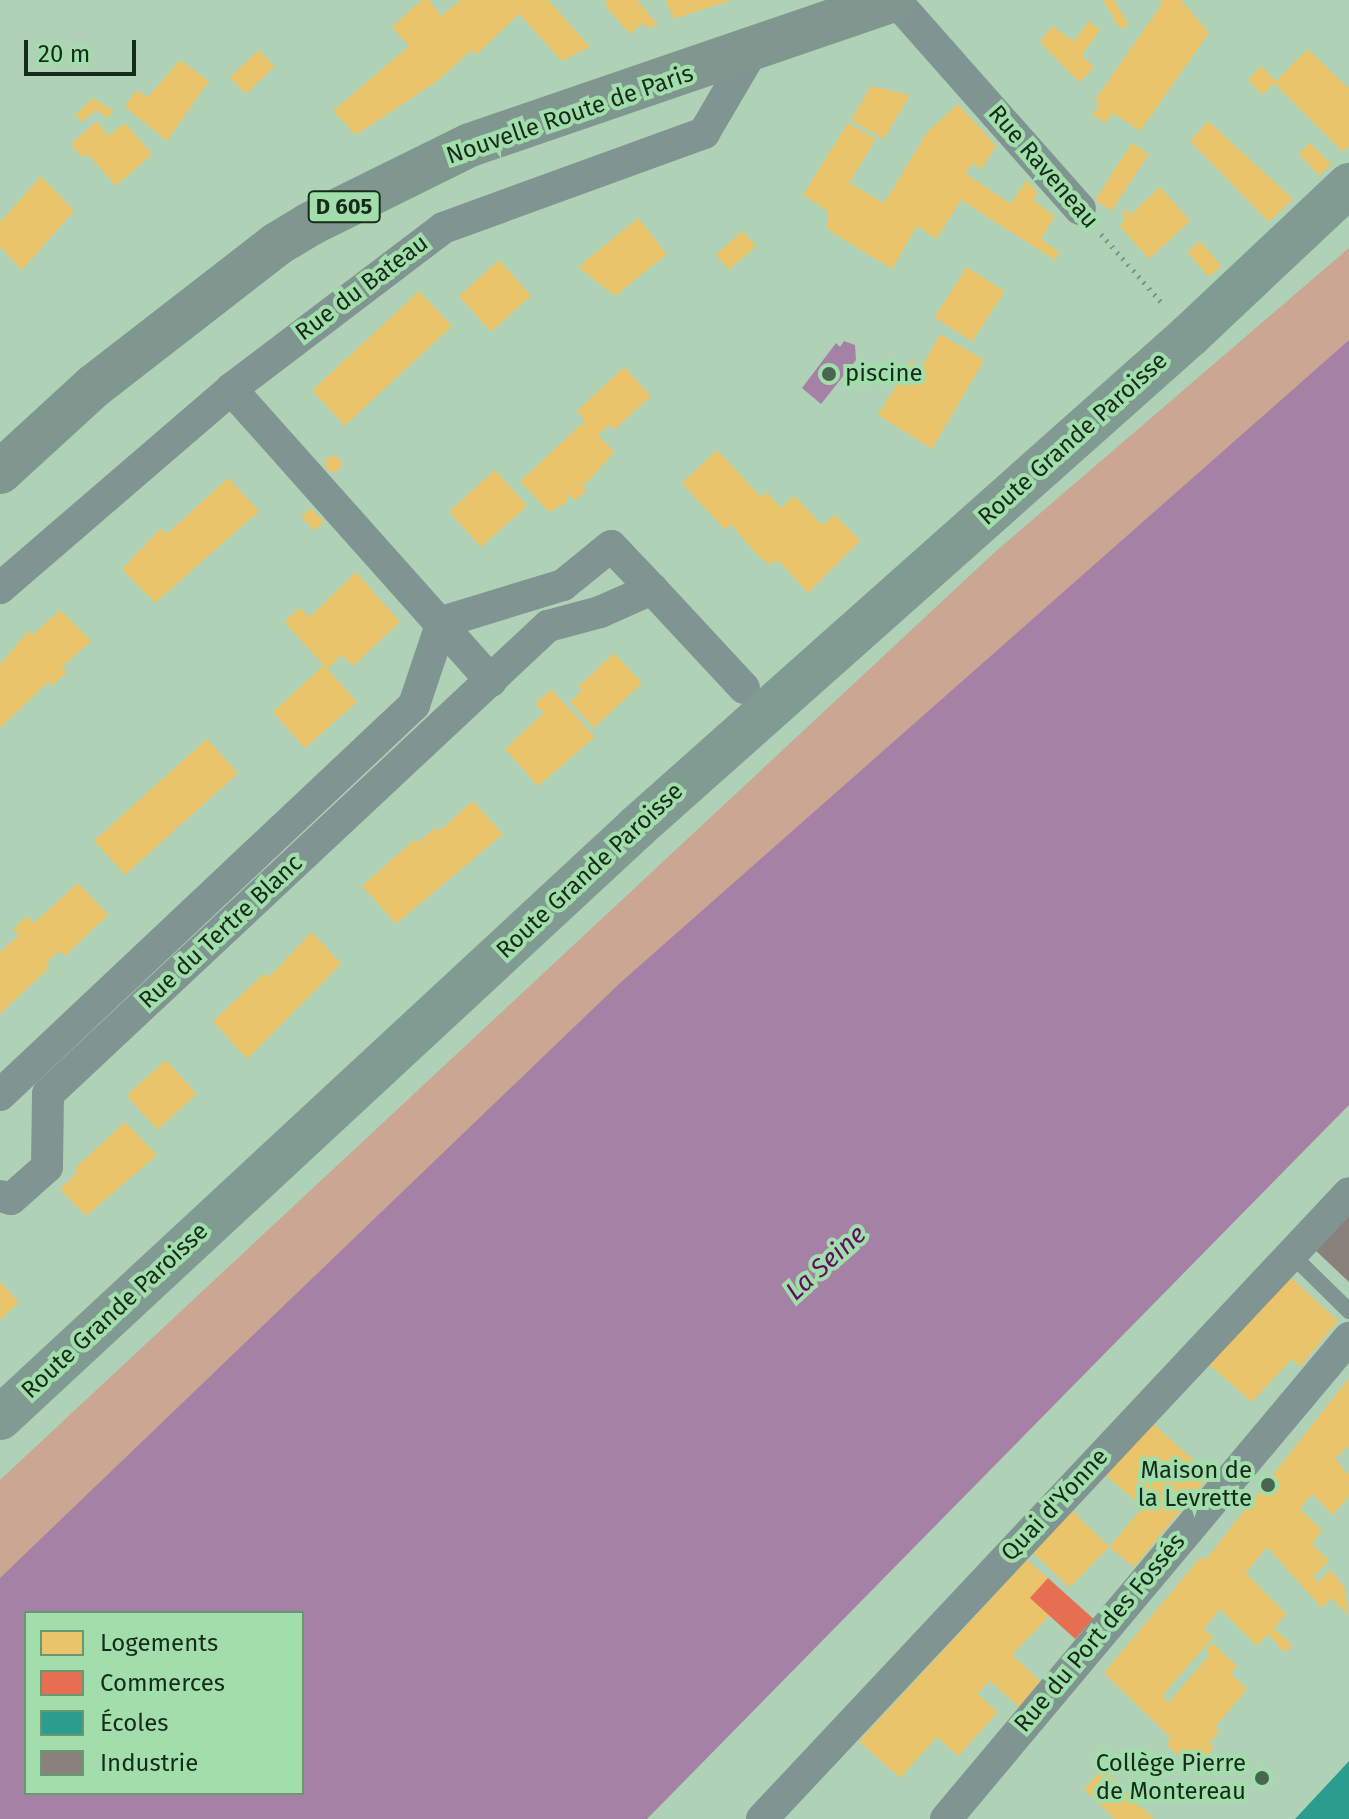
<!DOCTYPE html>
<html>
<head>
<meta charset="utf-8">
<style>
	body { margin:0 }
	#map { position:relative; width:1349px; height:1819px; overflow:hidden; background:#afd1b5; font-family:"Fira Sans",sans-serif }
	div>[style] { position:absolute }
	.green>* { inset:0; background:#caa693 }
	.water>* { inset:0; background:#a582a5 }
	.homes>* { inset:0; background:#e9c46a; transform-origin:0 0 }
	.round { border-radius:50% }
	.shops>* { inset:0; background:#e76f51; transform-origin:0 0 }
	.schools>* { inset:0; background:#2a9d8f }
	.industry>* { inset:0; background:#8a817c }
	.path>* { height:5px; margin-top:-2.5px; transform-origin:0; background:repeating-linear-gradient(90deg,#80958b 0 2px,transparent 0 8px) }
	.lane>* { height:16px; margin:-8px; padding:0 8px; transform-origin:8px; border-radius:8px; background:#809492 }
	.street>* { height:32px; margin:-16px; padding:0 16px; transform-origin:16px; border-radius:16px; background:#809492 }
	.secondary>* { height:44px; margin:-22px; padding:0 22px; transform-origin:22px; border-radius:22px; background:#819b92 }
	.primary>* { height:44px; margin:-22px; padding:0 22px; transform-origin:22px; border-radius:22px; background:#7f978e }
	.dots>* { width:22px; height:22px; translate:-50% -50%; box-sizing:border-box; border:4px solid #a2deab; border-radius:50% }
	span { translate:-50% -50%; white-space:nowrap; text-align:center; line-height:1.15; -webkit-text-stroke:8px #a2deab; paint-order:stroke }
	.shield-label span { padding:2px 6px; background:#a2deab; border:2px solid; border-radius:6px; -webkit-text-stroke-width:0 }
	.shield-label { font-size:22px; color:#142c19; font-weight:700 }
	.street-label { font-size:24px; color:#142c19 }
	.poi-label { font-size:24px; color:#142c19 }
	.left { translate:0 -50%; text-align:left }
	.right { translate:-100% -50%; text-align:right }
	.water-label { font-size:26px; color:#600c60; font-style:italic }
	.legend { position:absolute; left:24px; top:1611px; width:280px; height:184px; box-sizing:border-box; background:#a2deab; border:2px solid #699771; margin:0; padding:10px 14px; list-style:none; font-size:24px; color:#142c19 }
	.legend li { display:flex; align-items:center; gap:16px; height:40px }
	.legend b { width:40px; border:2px solid #699771 }
	.scale { position:absolute; left:24px; top:40px; width:112px; height:36px; box-sizing:border-box; border:4px solid #142c19; border-top:0; padding-left:10px; font-size:24px; line-height:28px; white-space:nowrap; color:#142c19; -webkit-text-stroke:6px #a2deab; paint-order:stroke }
</style>
</head>
<body>
<div id="map">
	<div class="green">
		<i style="clip-path:polygon(1349px 248px,1349px 359px,0 1604px,0 1480px,995px 552px)"></i>
	</div>
	<div class="water">
		<i style="clip-path:polygon(evenodd,1349px 340px,1349px 1105px,647px 1819px,0 1819px,0 1578px,620px 983px,1349px 340px,302px 1613px,302px 1793px,26px 1793px,26px 1613px,302px 1613px)"></i>
		<i style="clip-path:polygon(844px 341px,855px 345px,856px 360px,821px 404px,802px 388px,836px 343px,840px 347px)"></i>
	</div>
	<div class="homes">
		<i style="clip-path:polygon(422px 0,429px 0,441px 16px,461px 0,548px 0,590px 47px,562px 61px,519px 14px,476px 55px,472px 50px,436px 82px,356px 135px,333px 111px,409px 46px,392px 27px)"></i>
		<i style="clip-path:polygon(609px 0,637px 0,658px 25px,648px 28px,642px 23px,630px 34px,604px 4px)"></i>
		<i style="clip-path:polygon(666px 0,729px 0,729px 1px,673px 19px)"></i>
		<i style="clip-path:polygon(1103px 0,1114px 0,1129px 25px,1120px 29px)"></i>
		<i style="clip-path:polygon(1159px 0,1181px 0,1209px 33px,1140px 131px,1113px 113px,1105px 123px,1092px 114px,1100px 105px,1095px 100px,1162px 4px)"></i>
		<i style="clip-path:polygon(1089px 21px,1100px 30px,1082px 55px,1094px 68px,1079px 82px,1040px 42px,1052px 26px,1074px 41px)"></i>
		<i style="clip-path:polygon(1308px 49px,1349px 89px,1349px 146px,1343px 152px,1274px 83px,1263px 95px,1248px 80px,1261px 66px,1276px 81px)"></i>
		<i style="left:259px;top:50px;width:23px;height:40px;rotate:47deg"></i>
		<i style="clip-path:polygon(180px 60px,209px 81px,167px 141px,125px 107px,136px 90px,148px 97px)"></i>
		<i style="clip-path:polygon(871px 86px,910px 95px,884px 139px,851px 120px)"></i>
		<i style="clip-path:polygon(93px 98px,114px 111px,107px 118px,96px 110px,82px 122px,75px 115px)"></i>
		<i style="clip-path:polygon(958px 104px,996px 146px,982px 169px,972px 163px,966px 174px,1011px 204px,1026px 180px,1038px 193px,1033px 200px,1055px 216px,1041px 239px,1059px 252px,1055px 260px,961px 200px,936px 239px,917px 226px,892px 269px,827px 229px,828px 211px,803px 195px,848px 123px,876px 139px,849px 183px,884px 203px,928px 131px)"></i>
		<i style="clip-path:polygon(97px 121px,108px 136px,125px 123px,152px 154px,116px 186px,88px 154px,83px 158px,71px 144px)"></i>
		<i style="clip-path:polygon(1208px 121px,1293px 199px,1269px 222px,1190px 141px)"></i>
		<i style="left:1132px;top:143px;width:20px;height:68px;rotate:33deg"></i>
		<i style="left:1310px;top:143px;width:30px;height:16px;rotate:45deg"></i>
		<i style="clip-path:polygon(41px 176px,74px 211px,22px 270px,0 247px,0 222px)"></i>
		<i style="clip-path:polygon(1160px 187px,1190px 221px,1149px 259px,1119px 225px,1126px 219px,1121px 214px,1126px 209px,1130px 215px)"></i>
		<i style="clip-path:polygon(638px 218px,667px 254px,615px 296px,578px 267px)"></i>
		<i style="left:743px;top:231px;width:20px;height:36px;rotate:49deg"></i>
		<i style="left:1200px;top:241px;width:33px;height:17px;rotate:49deg"></i>
		<i style="left:499px;top:260px;width:48px;height:54px;rotate:48deg"></i>
		<i style="left:967px;top:267px;width:45px;height:60px;rotate:33deg"></i>
		<i style="left:419px;top:291px;width:48px;height:146px;rotate:47deg"></i>
		<i style="clip-path:polygon(940px 334px,984px 360px,932px 449px,878px 415px,911px 361px,922px 367px)"></i>
		<i style="clip-path:polygon(624px 367px,651px 396px,614px 430px,609px 425px,598px 435px,614px 452px,587px 483px,580px 483px,587px 490px,575px 501px,568px 494px,566px 503px,549px 512px,520px 481px,585px 421px,577px 411px)"></i>
		<i style="clip-path:polygon(717px 450px,761px 497px,766px 492px,781px 508px,794px 496px,822px 525px,835px 515px,860px 541px,808px 593px,778px 560px,771px 565px,758px 556px,731px 524px,725px 530px,682px 483px)"></i>
		<i class="round" style="left:325px;top:456px;width:16px;height:16px"></i>
		<i style="left:495px;top:470px;width:48px;height:62px;rotate:48deg"></i>
		<i style="clip-path:polygon(228px 478px,259px 511px,155px 603px,122px 569px,161px 528px,167px 534px)"></i>
		<i style="left:311px;top:508px;width:19px;height:13px;rotate:47deg"></i>
		<i style="clip-path:polygon(356px 572px,400px 622px,353px 666px,342px 655px,327px 669px,357px 702px,305px 748px,273px 712px,324px 665px,284px 622px,299px 608px,310px 617px)"></i>
		<i style="clip-path:polygon(60px 610px,91px 641px,62px 667px,67px 672px,52px 686px,48px 682px,0 728px,0 664px,29px 631px,33px 635px)"></i>
		<i style="clip-path:polygon(614px 653px,642px 683px,594px 728px,570px 702px,582px 691px,578px 687px)"></i>
		<i style="clip-path:polygon(551px 689px,595px 737px,538px 786px,505px 749px,544px 713px,535px 704px)"></i>
		<i style="left:207px;top:739px;width:46px;height:152px;rotate:48deg"></i>
		<i style="clip-path:polygon(473px 801px,503px 834px,396px 924px,362px 886px,415px 839px,418px 843px,436px 827px,439px 831px)"></i>
		<i style="clip-path:polygon(78px 883px,108px 915px,65px 956px,59px 951px,46px 963px,50px 967px,0 1014px,0 952px,19px 935px,13px 929px,27px 916px,34px 923px)"></i>
		<i style="clip-path:polygon(312px 932px,341px 964px,247px 1059px,213px 1021px,265px 973px,269px 977px)"></i>
		<i style="left:166px;top:1060px;width:46px;height:53px;rotate:48deg"></i>
		<i style="clip-path:polygon(125px 1122px,157px 1155px,86px 1216px,60px 1189px,78px 1172px,74px 1169px)"></i>
		<i style="clip-path:polygon(1288px 1275px,1338px 1321px,1300px 1367px,1292px 1359px,1252px 1402px,1207px 1363px)"></i>
		<i style="clip-path:polygon(0 1282px,19px 1302px,0 1320px)"></i>
		<i style="clip-path:polygon(1349px 1378px,1349px 1445px,1335px 1459px,1349px 1475px,1349px 1496px,1333px 1515px,1312px 1494px,1300px 1509px,1322px 1530px,1312px 1544px,1329px 1561px,1313px 1577px,1318px 1582px,1330px 1570px,1344px 1586px,1349px 1616px,1332px 1598px,1322px 1608px,1267px 1547px,1246px 1573px,1286px 1614px,1274px 1628px,1292px 1645px,1285px 1653px,1268px 1634px,1257px 1646px,1220px 1609px,1204px 1629px,1213px 1637px,1162px 1696px,1168px 1703px,1210px 1654px,1205px 1650px,1212px 1643px,1237px 1666px,1231px 1674px,1247px 1689px,1215px 1727px,1220px 1731px,1209px 1743px,1214px 1748px,1193px 1769px,1166px 1744px,1171px 1738px,1104px 1673px,1199px 1559px,1207px 1558px)"></i>
		<i style="clip-path:polygon(1152px 1423px,1210px 1475px,1134px 1567px,1109px 1547px,1143px 1507px,1104px 1474px)"></i>
		<i style="left:1071px;top:1510px;width:53px;height:57px;rotate:44deg"></i>
		<i style="clip-path:polygon(1027px 1560px,1048px 1578px,1030px 1598px,1050px 1615px,1012px 1655px,1040px 1681px,1019px 1707px,990px 1681px,977px 1694px,998px 1712px,958px 1756px,937px 1737px,900px 1778px,859px 1741px)"></i>
		<i style="clip-path:polygon(1103px 1769px,1154px 1819px,1115px 1819px,1084px 1789px)"></i>
	</div>
	<div class="shops">
		<i style="left:1048px;top:1578px;width:61px;height:27px;rotate:42deg"></i>
	</div>
	<div class="schools">
		<i style="clip-path:polygon(1349px 1761px,1349px 1819px,1295px 1819px,1337px 1774px)"></i>
	</div>
	<div class="industry">
		<i style="clip-path:polygon(1349px 1211px,1349px 1282px,1314px 1249px)"></i>
	</div>
	<div class="path">
		<i style="left:1101px;top:234px;width:94px;rotate:48.5deg"></i>
	</div>
	<div class="lane">
		<i style="left:1290px;top:1253px;width:83px;rotate:44.5deg"></i>
	</div>
	<div class="street">
		<i style="left:895px;top:0;width:279px;rotate:48.5deg"></i>
		<i style="left:231px;top:389px;width:391px;rotate:48.3deg"></i>
		<i style="left:0;top:588px;width:305px;rotate:-40.7deg"></i>
		<i style="left:231px;top:389px;width:266px;rotate:-37.2deg"></i>
		<i style="left:443px;top:228px;width:278px;rotate:-20deg"></i>
		<i style="left:704px;top:133px;width:93px;rotate:-59.6deg"></i>
		<i style="left:652px;top:589px;width:135px;rotate:47.1deg"></i>
		<i style="left:0;top:1095px;width:569px;rotate:-43.29deg"></i>
		<i style="left:414px;top:705px;width:88px;rotate:-71.4deg"></i>
		<i style="left:0;top:1196px;width:11px;rotate:15deg"></i>
		<i style="left:11px;top:1199px;width:48px;rotate:-41.6deg"></i>
		<i style="left:47px;top:1167px;width:73px;rotate:-89.2deg"></i>
		<i style="left:48px;top:1094px;width:685px;rotate:-43.11deg"></i>
		<i style="left:548px;top:626px;width:54px;rotate:-15.1deg"></i>
		<i style="left:600px;top:612px;width:57px;rotate:-23.9deg"></i>
		<i style="left:652px;top:589px;width:59px;rotate:-133.6deg"></i>
		<i style="left:611px;top:546px;width:62px;rotate:140.9deg"></i>
		<i style="left:563px;top:585px;width:127px;rotate:163deg"></i>
		<i style="left:762px;top:1819px;width:858px;rotate:-46.84deg"></i>
		<i style="left:946px;top:1819px;width:628px;rotate:-50.04deg"></i>
	</div>
	<div class="secondary">
		<i style="left:0;top:1418px;width:869px;rotate:-42.85deg"></i>
		<i style="left:637px;top:827px;width:740px;rotate:-41.66deg"></i>
		<i style="left:1190px;top:335px;width:219px;rotate:-43.3deg"></i>
	</div>
	<div class="primary">
		<i style="left:0;top:472px;width:127px;rotate:-42.5deg"></i>
		<i style="left:94px;top:386px;width:232px;rotate:-37.8deg"></i>
		<i style="left:277px;top:244px;width:39px;rotate:-31deg"></i>
		<i style="left:310px;top:224px;width:178px;rotate:-26.3deg"></i>
		<i style="left:470px;top:145px;width:447px;rotate:-18.9deg"></i>
	</div>
	<div class="dots">
		<i style="left:829px;top:374px;background:#4a6650"></i>
		<i style="left:1268px;top:1485px;background:#4a6650"></i>
		<i style="left:1262px;top:1778px;background:#4a6650"></i>
	</div>
	<div class="shield-label">
		<span style="left:344px;top:207px">D 605</span>
	</div>
	<div class="street-label">
		<span style="left:570px;top:115px;rotate:-19deg">Nouvelle Route de Paris</span>
		<span style="left:1043px;top:167px;rotate:49deg">Rue Raveneau</span>
		<span style="left:362px;top:288px;rotate:-37deg">Rue du Bateau</span>
		<span style="left:1073px;top:439px;rotate:-42deg">Route Grande Paroisse</span>
		<span style="left:590px;top:871px;rotate:-43deg">Route Grande Paroisse</span>
		<span style="left:221px;top:932px;rotate:-43deg">Rue du Tertre Blanc</span>
		<span style="left:115px;top:1311px;rotate:-43deg">Route Grande Paroisse</span>
		<span style="left:1055px;top:1505px;rotate:-47deg">Quai d'Yonne</span>
		<span style="left:1100px;top:1633px;rotate:-50deg">Rue du Port des Fossés</span>
	</div>
	<div class="poi-label">
		<span class="left" style="left:845px;top:374px">piscine</span>
		<span class="right" style="left:1252px;top:1485px">Maison de<br>la Levrette</span>
		<span class="right" style="left:1246px;top:1778px">Collège Pierre<br>de Montereau</span>
	</div>
	<div class="water-label">
		<span style="left:826px;top:1263px;rotate:-42deg">La Seine</span>
	</div>
	<ul class="legend">
	<li><b style="height:22px;background:#e9c46a"></b>Logements</li>
	<li><b style="height:22px;background:#e76f51"></b>Commerces</li>
	<li><b style="height:22px;background:#2a9d8f"></b>Écoles</li>
	<li><b style="height:22px;background:#8a817c"></b>Industrie</li>
	</ul>
	<div class="scale">20 m</div>
</div>
</body>
</html>
